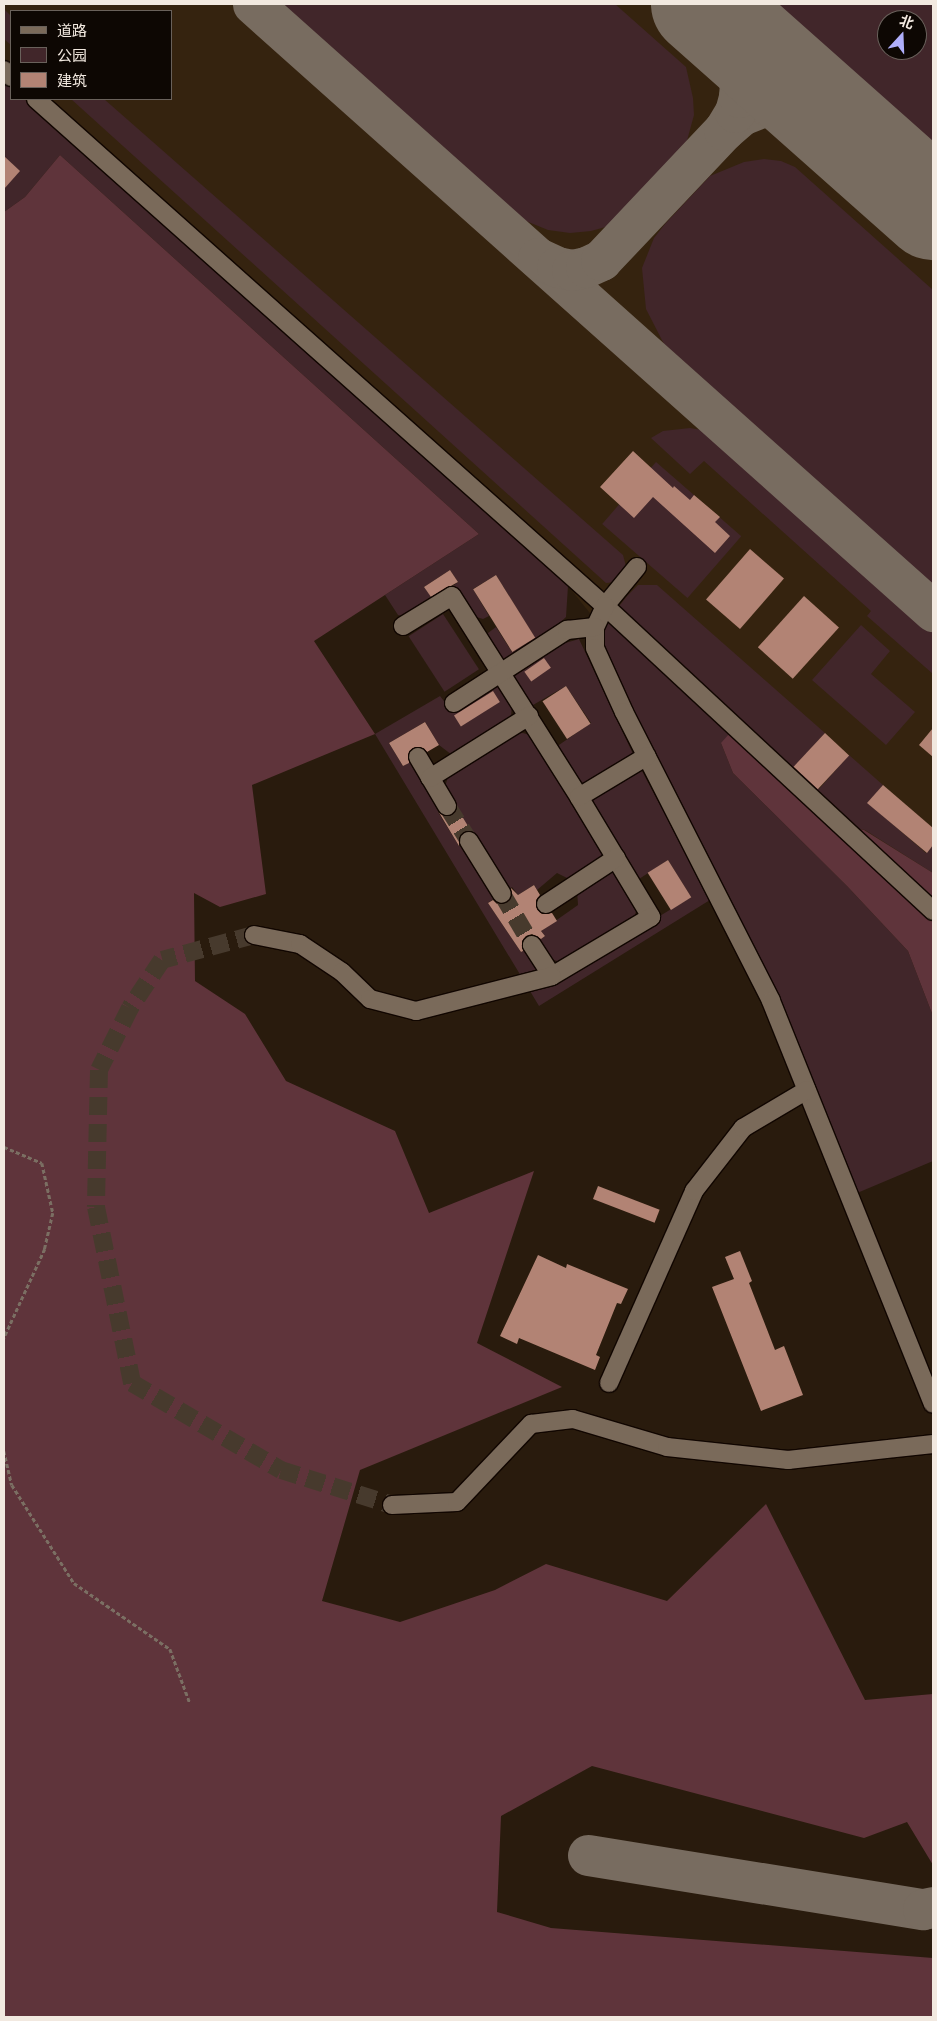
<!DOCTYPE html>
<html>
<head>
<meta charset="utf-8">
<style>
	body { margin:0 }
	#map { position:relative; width:937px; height:2021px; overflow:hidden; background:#291b0d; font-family:"Exo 2","Noto Sans SC",sans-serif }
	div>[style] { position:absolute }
	.built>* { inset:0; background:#35230f }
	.green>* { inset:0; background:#41262a; transform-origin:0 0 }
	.forest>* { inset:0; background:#5f343b }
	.taxiway>* { height:41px; margin:-20.5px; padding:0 20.5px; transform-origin:20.5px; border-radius:20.5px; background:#786c60 }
	.runway>* { height:102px; margin:-51px; padding:0 51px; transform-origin:51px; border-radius:51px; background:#786c60 }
	.building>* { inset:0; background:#b28374; transform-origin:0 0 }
	.minor-tunnel>* { height:18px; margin-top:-9px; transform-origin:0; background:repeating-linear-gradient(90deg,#473a2d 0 18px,transparent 0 27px) }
	.path>* { height:2.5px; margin-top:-1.25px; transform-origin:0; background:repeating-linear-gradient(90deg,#7b6f63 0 4px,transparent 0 6.5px) }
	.roads { filter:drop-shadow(1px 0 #110600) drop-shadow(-1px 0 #110600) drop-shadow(0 1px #110600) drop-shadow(0 -1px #110600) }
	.minor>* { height:18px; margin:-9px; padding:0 9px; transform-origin:9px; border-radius:9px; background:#7a6a5a }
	span { translate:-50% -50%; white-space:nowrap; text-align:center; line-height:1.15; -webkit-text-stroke:5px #0d0703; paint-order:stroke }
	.frame { position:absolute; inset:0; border:5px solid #f2e9e0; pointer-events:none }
	.legend { position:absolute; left:10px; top:10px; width:162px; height:90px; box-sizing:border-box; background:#0d0703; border:1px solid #69615b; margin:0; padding:6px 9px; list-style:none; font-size:15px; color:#f2e9e0 }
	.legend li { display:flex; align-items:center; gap:10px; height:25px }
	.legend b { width:25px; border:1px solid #69615b }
	.north { position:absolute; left:877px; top:10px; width:50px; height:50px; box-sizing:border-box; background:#0d0703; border:1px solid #69615b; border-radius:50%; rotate:20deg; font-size:14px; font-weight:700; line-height:20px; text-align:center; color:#f2e9e0 }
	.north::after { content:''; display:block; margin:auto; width:18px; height:22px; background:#afaefa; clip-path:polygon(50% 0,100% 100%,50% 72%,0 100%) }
</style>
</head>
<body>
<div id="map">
	<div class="built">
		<i style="clip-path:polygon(evenodd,4px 4px,933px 4px,933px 941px,721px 743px,602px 628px,568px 586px,24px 99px,171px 99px,171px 11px,11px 11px,11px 87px,4px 81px,4px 4px,887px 20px,917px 20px,917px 50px,887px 50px,887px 20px)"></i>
	</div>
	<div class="green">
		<i style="clip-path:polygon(283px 4px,615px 4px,686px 67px,693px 98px,694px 115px,685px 148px,677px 161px,626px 216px,609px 226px,591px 231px,570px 233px,548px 230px,526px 221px)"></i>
		<i style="clip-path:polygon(evenodd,774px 4px,933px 4px,933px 147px,774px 4px,887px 20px,917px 20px,917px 50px,887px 50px,887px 20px)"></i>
		<i style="clip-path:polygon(4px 9px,11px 16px,11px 45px,4px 39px)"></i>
		<i style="clip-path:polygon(4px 81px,11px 87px,11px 99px,24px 99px,568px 586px,566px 617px,542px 639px,505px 662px,497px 658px,487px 641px,488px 633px,496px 627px,512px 652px,535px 638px,496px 575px,473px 589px,489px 616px,483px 619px,473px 616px,450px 588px,458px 582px,450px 570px,424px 587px,433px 599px,406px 617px,398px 615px,385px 595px,479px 534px,60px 155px,25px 197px,4px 212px)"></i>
		<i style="clip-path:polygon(71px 99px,104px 99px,623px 555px,627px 570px,616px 582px,606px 583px)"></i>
		<i style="clip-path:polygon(764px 159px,781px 161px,795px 167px,933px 290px,933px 585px,664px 344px,646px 309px,642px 268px,654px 238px,665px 224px,710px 176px,744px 162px)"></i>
		<i style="clip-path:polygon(690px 428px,714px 432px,933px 629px,933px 674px,867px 616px,871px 611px,704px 461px,690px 474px,651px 438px,663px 431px)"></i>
		<i style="left:656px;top:462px;width:113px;height:82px;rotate:41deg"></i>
		<i style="clip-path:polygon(638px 585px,657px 585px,825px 733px,794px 767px,819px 789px,849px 755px,883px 785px,868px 803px,926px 853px,933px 845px,933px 873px,865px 830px,844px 827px,721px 743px,733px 773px,847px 886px,908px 951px,933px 1016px,933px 1161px,850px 1196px,771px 1001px,595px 648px,602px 628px,627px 596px)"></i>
		<i style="left:443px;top:614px;width:66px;height:41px;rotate:57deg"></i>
		<i style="clip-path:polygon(861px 625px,890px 651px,871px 674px,915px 712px,886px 745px,812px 680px)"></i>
		<i style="clip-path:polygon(579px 639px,633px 754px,584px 783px,572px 779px,556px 747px,591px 723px,566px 686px,533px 705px,524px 701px,514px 684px,515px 676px,555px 646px)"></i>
		<i style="clip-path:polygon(496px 680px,512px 700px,511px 718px,452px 755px,439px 745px,425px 722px,389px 743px,403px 766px,413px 760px,441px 809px,438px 812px,459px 846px,463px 844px,495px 898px,488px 903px,521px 952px,527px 948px,548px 984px,691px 897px,668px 860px,639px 879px,632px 876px,591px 810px,595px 792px,634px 771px,642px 771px,710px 900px,539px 1006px,375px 734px,440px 696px,450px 709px)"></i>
		<i style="clip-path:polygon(523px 733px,533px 736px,603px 853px,601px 859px,569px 879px,557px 873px,537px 890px,534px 885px,518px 895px,512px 887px,508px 890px,444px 789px,451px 769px,511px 734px)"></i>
		<i style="clip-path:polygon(610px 870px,618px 873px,638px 905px,633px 921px,563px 963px,554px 960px,538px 941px,545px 936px,541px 931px,578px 905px,577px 890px)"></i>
	</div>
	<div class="forest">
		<i style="clip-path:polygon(60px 155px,479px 534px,314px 641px,375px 734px,252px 785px,266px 894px,220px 907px,194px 893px,195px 981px,245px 1014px,286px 1081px,395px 1131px,429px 1213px,534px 1171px,477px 1343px,562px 1387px,360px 1470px,322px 1601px,400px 1622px,495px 1590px,546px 1564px,667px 1601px,766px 1504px,865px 1700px,933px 1694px,933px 1865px,907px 1822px,864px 1838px,592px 1766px,501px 1816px,497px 1912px,551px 1928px,933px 1958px,933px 2017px,4px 2017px,4px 212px,25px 197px)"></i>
		<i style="clip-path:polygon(738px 724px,844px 827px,864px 830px,933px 873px,933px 1016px,908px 951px,847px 886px,733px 773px,721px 743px)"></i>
	</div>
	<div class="taxiway">
		<i style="left:253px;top:4px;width:912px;rotate:41.75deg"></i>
		<i style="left:724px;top:130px;width:23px;rotate:-41deg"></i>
		<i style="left:741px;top:115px;width:28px;rotate:-21deg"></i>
		<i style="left:767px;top:105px;width:13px"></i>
		<i style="left:780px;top:105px;width:63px;rotate:19.6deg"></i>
		<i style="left:538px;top:258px;width:21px;rotate:25deg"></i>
		<i style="left:557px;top:267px;width:15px;rotate:11deg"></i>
		<i style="left:572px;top:270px;width:14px;rotate:-12deg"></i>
		<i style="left:586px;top:267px;width:17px;rotate:-25deg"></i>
		<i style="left:601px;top:260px;width:179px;rotate:-46.6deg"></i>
		<i style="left:724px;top:130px;width:21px;rotate:-59deg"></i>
		<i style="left:735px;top:112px;width:16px;rotate:-75deg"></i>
		<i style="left:739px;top:97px;width:26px;rotate:-86deg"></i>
		<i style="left:741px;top:71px;width:20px;rotate:-108deg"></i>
		<i style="left:735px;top:52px;width:53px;rotate:-123.4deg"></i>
		<i style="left:588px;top:1855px;width:339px;rotate:9.2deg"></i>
		<i style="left:923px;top:1909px;width:10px;rotate:-11deg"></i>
	</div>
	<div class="runway">
		<i style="left:702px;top:4px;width:309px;rotate:41.6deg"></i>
	</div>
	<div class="building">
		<i style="clip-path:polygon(4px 156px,20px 171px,4px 189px)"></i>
		<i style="clip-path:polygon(633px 451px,673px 488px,674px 486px,690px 500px,694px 495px,720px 517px,715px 522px,730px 536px,715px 553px,653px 497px,634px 518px,600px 487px)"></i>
		<i style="left:750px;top:549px;width:45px;height:67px;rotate:41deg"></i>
		<i style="clip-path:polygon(450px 570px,458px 582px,431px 597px,424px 587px)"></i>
		<i style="left:496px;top:575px;width:74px;height:27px;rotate:58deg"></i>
		<i style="left:804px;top:596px;width:47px;height:69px;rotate:42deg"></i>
		<i style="left:544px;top:658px;width:12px;height:24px;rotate:55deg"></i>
		<i style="left:566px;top:686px;width:45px;height:28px;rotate:57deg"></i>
		<i style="left:493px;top:691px;width:13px;height:46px;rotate:58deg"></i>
		<i style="clip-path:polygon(425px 722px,439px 745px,427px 752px,423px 748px,413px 748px,409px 752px,409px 763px,403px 766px,389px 743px)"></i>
		<i style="clip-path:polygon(933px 728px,933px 757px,919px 745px)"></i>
		<i style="left:825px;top:733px;width:33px;height:46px;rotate:43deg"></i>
		<i style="clip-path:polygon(883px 785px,933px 828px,933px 845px,927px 853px,867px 803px)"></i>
		<i style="clip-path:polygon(457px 808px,471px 831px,464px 832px,460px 836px,459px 846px,438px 811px,448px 817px,453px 815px)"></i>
		<i style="left:668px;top:860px;width:44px;height:24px;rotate:58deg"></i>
		<i style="clip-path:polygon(534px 885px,540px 895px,536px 900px,537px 909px,542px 914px,552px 913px,557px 921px,541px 931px,545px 936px,541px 939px,532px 934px,526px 936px,522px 941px,523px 951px,521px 952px,488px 903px,493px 900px,497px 904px,507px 903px,512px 899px,511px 888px,518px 895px)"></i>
		<i style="left:598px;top:1186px;width:66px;height:14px;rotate:21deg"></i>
		<i style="clip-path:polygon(740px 1251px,752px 1281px,749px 1283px,775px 1350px,784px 1346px,803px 1395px,761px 1411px,712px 1287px,734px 1279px,725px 1257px)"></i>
		<i style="clip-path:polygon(538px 1255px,566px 1268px,567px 1264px,628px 1289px,621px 1304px,617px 1303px,596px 1355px,600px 1357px,595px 1370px,519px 1338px,517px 1344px,500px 1336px)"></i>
	</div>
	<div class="minor-tunnel">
		<i style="left:447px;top:806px;width:41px;rotate:57.8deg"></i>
		<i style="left:502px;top:894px;width:59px;rotate:59.5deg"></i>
		<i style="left:254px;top:935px;width:95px;rotate:164.8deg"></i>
		<i style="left:162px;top:960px;width:58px;rotate:123.7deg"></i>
		<i style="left:130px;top:1008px;width:69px;rotate:116.6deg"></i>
		<i style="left:99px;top:1070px;width:137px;rotate:91.3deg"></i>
		<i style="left:96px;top:1207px;width:180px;rotate:78.4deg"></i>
		<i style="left:132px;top:1383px;width:173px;rotate:30.3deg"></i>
		<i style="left:281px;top:1470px;width:116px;rotate:17.5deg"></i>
	</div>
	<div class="path">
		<i style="left:4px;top:1147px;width:41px;rotate:22.8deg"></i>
		<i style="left:42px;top:1163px;width:51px;rotate:77.6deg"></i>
		<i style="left:53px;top:1213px;width:37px;rotate:103deg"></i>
		<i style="left:45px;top:1249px;width:98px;rotate:114.7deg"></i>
		<i style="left:4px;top:1451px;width:35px;rotate:77deg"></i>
		<i style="left:12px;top:1485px;width:116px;rotate:57.7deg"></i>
		<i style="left:74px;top:1583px;width:116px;rotate:34.5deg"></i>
		<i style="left:170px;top:1649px;width:58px;rotate:69.7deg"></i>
	</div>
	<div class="roads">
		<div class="minor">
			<i style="left:4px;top:70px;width:10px;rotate:45deg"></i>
			<i style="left:36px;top:99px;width:762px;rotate:41.7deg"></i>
			<i style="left:605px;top:606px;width:448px;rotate:42.9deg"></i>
			<i style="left:637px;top:567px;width:50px;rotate:129.4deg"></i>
			<i style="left:605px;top:606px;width:23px;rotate:115deg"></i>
			<i style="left:595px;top:627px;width:21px;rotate:90deg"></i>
			<i style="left:595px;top:648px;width:70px;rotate:65.6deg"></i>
			<i style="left:624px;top:712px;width:324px;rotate:63deg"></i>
			<i style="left:771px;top:1001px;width:434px;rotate:68.1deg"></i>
			<i style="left:403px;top:626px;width:57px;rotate:-31.5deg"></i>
			<i style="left:452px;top:596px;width:238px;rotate:57.7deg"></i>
			<i style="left:579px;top:797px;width:140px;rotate:59deg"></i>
			<i style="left:651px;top:917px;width:115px;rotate:149.2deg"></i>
			<i style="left:552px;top:976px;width:37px;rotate:-123deg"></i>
			<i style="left:454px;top:703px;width:135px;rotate:-32.9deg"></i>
			<i style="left:567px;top:630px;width:28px;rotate:-6deg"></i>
			<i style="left:418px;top:757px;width:57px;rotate:59.4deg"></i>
			<i style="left:430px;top:778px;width:117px;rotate:-32.1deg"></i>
			<i style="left:579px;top:797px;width:79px;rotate:-31.1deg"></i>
			<i style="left:469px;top:841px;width:62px;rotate:58.1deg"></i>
			<i style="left:546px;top:904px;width:84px;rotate:-33.3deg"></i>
			<i style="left:254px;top:935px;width:47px;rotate:11.1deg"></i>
			<i style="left:300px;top:944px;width:50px;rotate:33.7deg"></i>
			<i style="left:342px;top:972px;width:39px;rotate:44deg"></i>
			<i style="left:370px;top:999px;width:48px;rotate:14.6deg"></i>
			<i style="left:416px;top:1011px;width:140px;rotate:-14.4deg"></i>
			<i style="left:609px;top:1383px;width:210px;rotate:-66.1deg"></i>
			<i style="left:694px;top:1191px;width:80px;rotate:-52.1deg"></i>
			<i style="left:743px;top:1128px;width:74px;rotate:-30.7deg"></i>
			<i style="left:392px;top:1505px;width:65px;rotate:-2.6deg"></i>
			<i style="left:457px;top:1502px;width:108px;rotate:-46.5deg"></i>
			<i style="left:531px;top:1424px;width:42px;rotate:-6.8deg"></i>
			<i style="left:573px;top:1419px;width:98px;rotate:16.6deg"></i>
			<i style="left:667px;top:1447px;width:122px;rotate:6.1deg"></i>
			<i style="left:788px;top:1460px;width:146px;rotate:-6.3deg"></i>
		</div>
	</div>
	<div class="frame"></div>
	<ul class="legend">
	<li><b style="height:6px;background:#7a6a5a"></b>道路</li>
	<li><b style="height:14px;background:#41262a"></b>公园</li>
	<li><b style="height:14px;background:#b28374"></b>建筑</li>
	</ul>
	<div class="north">北</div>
</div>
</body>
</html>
